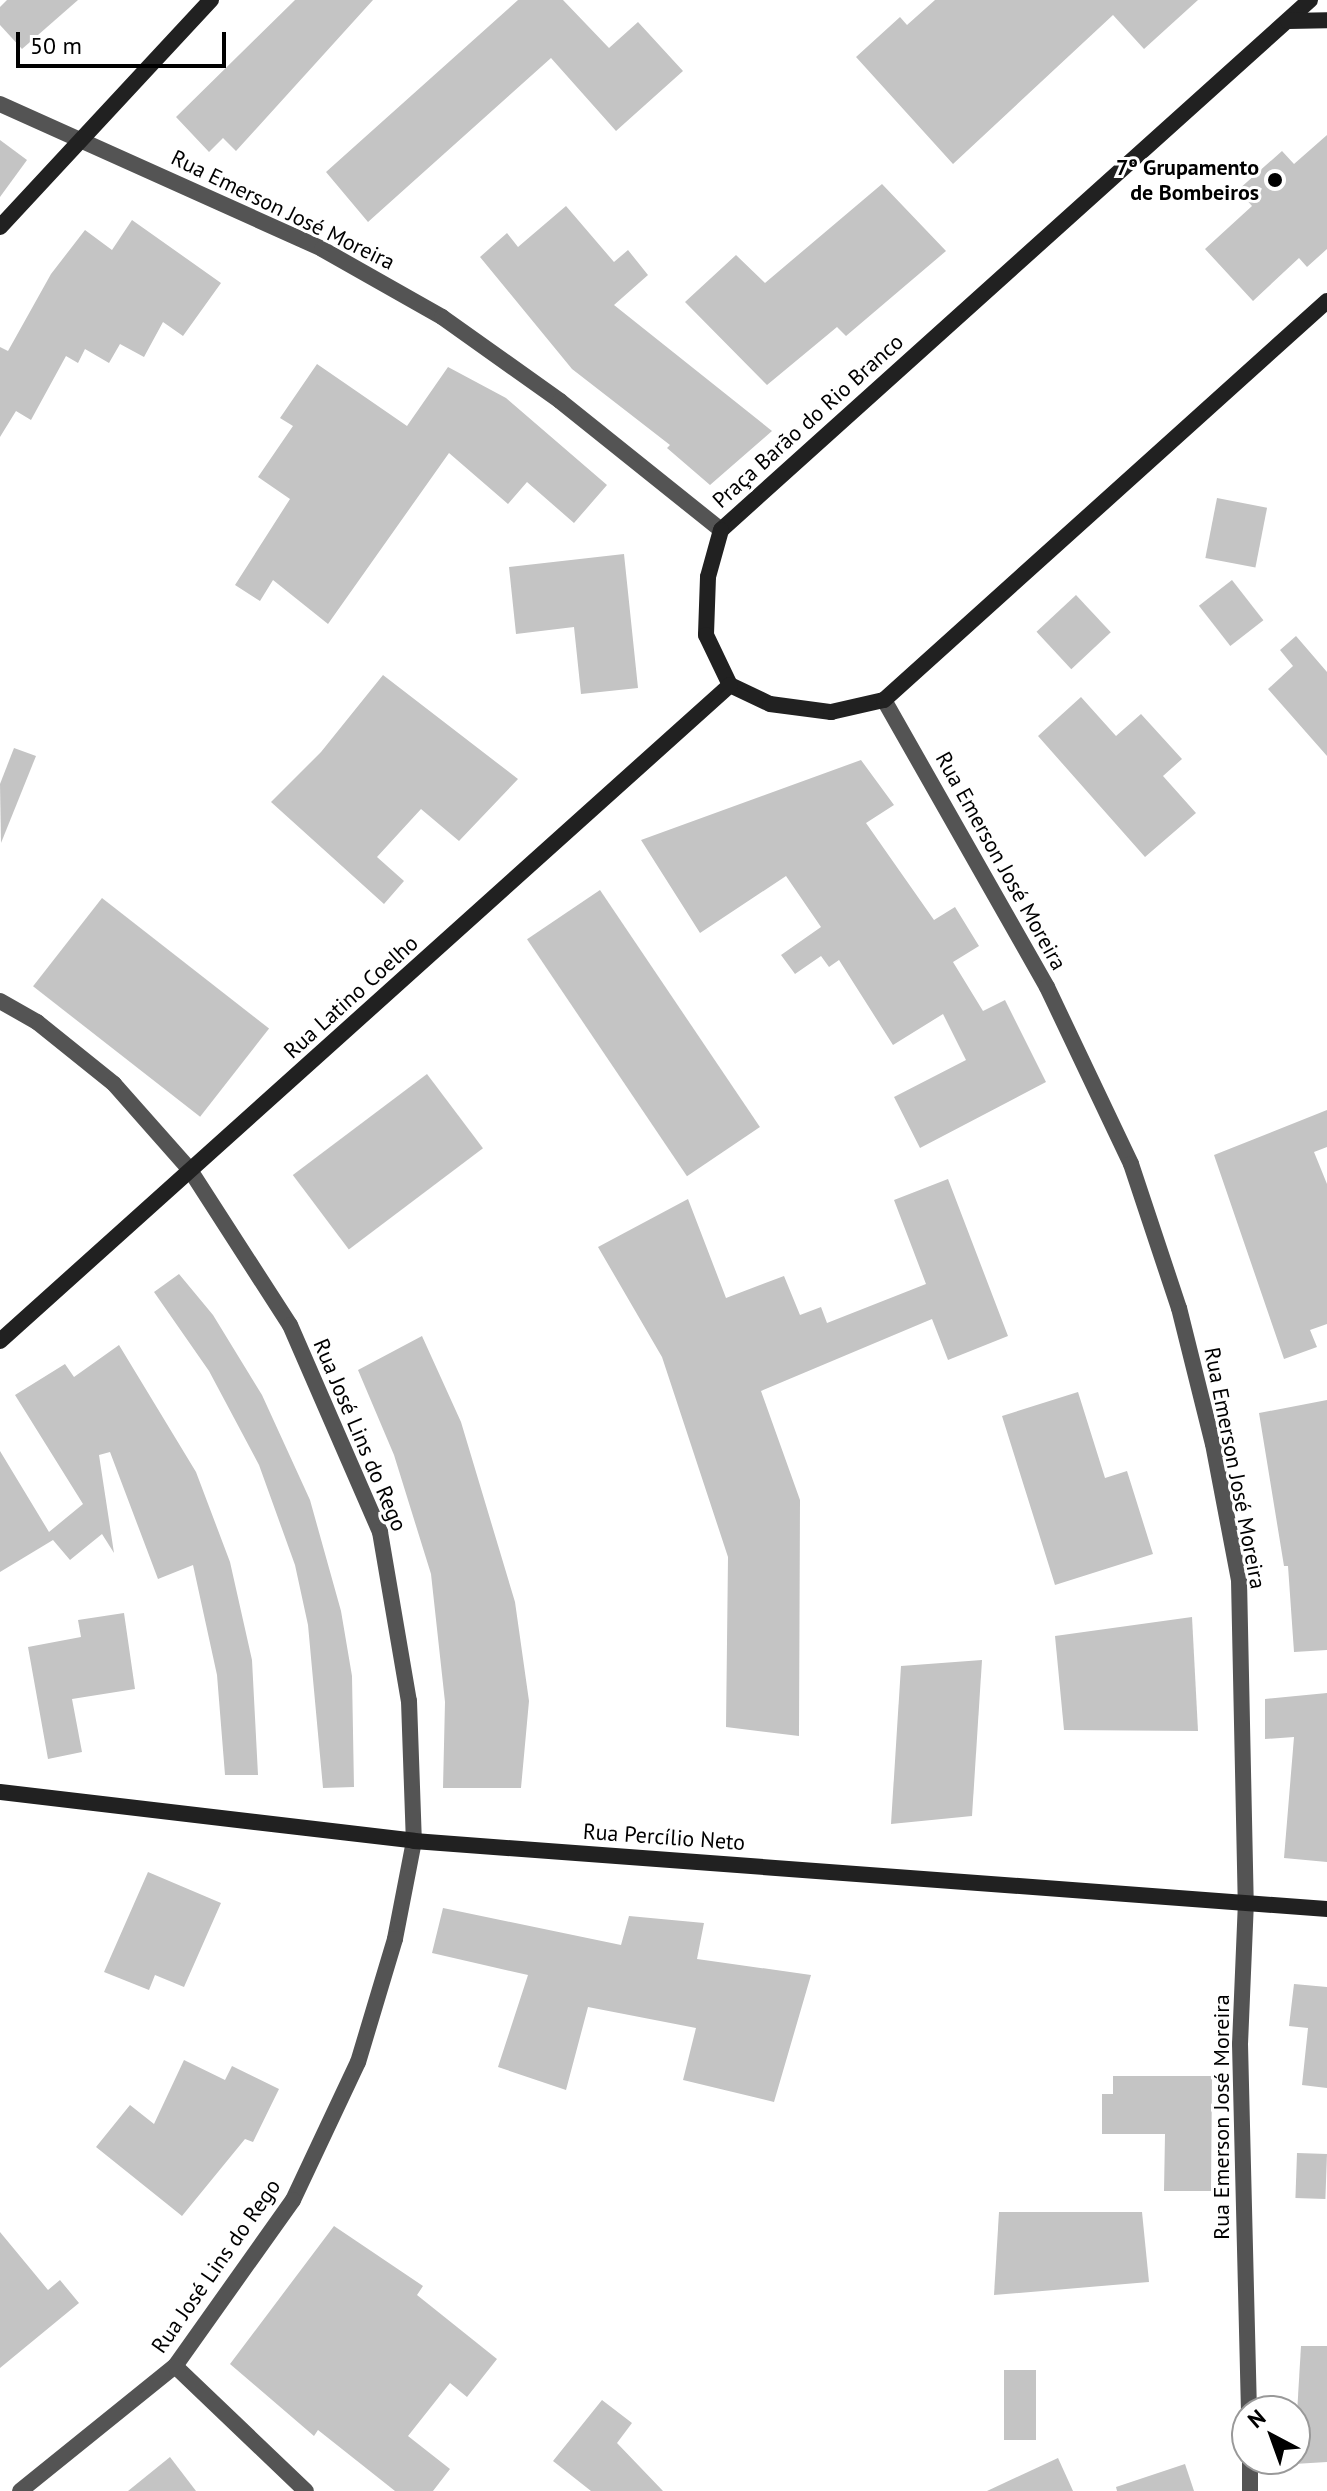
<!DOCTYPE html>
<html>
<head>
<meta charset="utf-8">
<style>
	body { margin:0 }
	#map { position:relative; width:1327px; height:2491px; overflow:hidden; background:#fff; font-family:"PT Sans",sans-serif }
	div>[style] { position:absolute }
	.building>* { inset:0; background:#c4c4c4; transform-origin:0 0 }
	.street>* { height:16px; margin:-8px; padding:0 8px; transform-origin:8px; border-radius:8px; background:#545454 }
	.secondary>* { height:16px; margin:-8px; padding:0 8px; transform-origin:8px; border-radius:8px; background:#212121 }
	.dots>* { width:22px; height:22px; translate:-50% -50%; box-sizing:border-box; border:4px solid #fff; border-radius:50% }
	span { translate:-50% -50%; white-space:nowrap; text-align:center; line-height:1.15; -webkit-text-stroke:6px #fff; paint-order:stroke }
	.poi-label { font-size:22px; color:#000; font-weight:700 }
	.right { translate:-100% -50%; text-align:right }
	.street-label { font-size:22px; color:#000 }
	.north { position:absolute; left:1231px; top:2395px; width:80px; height:80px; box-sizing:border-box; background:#fff; border:2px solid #999; border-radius:50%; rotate:319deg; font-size:22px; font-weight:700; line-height:32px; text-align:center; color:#000 }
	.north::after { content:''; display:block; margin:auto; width:28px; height:36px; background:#000; clip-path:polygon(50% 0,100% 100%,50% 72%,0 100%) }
	.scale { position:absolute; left:16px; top:32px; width:210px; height:36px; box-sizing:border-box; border:4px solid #000; border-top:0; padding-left:10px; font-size:24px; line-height:28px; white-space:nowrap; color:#000; -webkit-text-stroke:6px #fff; paint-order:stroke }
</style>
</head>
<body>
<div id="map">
	<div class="building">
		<i style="clip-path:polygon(7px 0,78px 0,22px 49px,0 25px,0 7px)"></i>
		<i style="clip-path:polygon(295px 0,373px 0,236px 151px,223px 138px,209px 152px,176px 117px)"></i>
		<i style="clip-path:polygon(518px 0,563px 0,609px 48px,638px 22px,683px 71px,616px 131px,551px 58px,368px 222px,326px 172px)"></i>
		<i style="clip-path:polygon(935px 0,1198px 0,1144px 49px,1113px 15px,953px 164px,856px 57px,900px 17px,907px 25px)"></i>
		<i style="clip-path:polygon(1327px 135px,1327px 249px,1307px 267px,1299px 258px,1253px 301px,1205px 249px,1252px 206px,1238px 190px,1282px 151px,1294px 164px)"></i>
		<i style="clip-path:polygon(0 140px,27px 160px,0 197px)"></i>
		<i style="clip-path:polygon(882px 184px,946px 251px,846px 336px,837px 327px,767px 385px,685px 302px,736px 255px,765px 283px)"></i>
		<i style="clip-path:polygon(566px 206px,614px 262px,628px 250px,648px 275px,614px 305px,772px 431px,710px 485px,667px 448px,670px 445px,572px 369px,480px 257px,507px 233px,518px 247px)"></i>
		<i style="clip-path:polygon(132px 220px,221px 283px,183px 336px,163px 322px,144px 357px,120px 344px,109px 363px,85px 349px,78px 363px,66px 356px,31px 420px,16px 411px,0 437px,0 347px,8px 351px,51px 274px,85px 230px,112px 250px)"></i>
		<i style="clip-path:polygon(317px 364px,407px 426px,448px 367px,506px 398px,607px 485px,574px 523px,527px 482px,508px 504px,449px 453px,328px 624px,273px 580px,260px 601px,235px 585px,290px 499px,258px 477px,293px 426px,280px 418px)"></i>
		<i style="left:1217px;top:498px;width:51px;height:61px;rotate:11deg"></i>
		<i style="clip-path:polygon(624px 554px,638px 688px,581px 694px,574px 627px,516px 634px,509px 567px)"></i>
		<i style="left:1232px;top:580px;width:51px;height:42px;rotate:52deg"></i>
		<i style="left:1076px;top:595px;width:51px;height:54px;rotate:47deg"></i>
		<i style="clip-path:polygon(1296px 636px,1327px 672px,1327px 756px,1268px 689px,1293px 666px,1280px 650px)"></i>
		<i style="clip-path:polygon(383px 675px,518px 779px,459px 841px,421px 809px,377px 857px,404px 881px,384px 904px,271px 802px,321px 752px)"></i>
		<i style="clip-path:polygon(1081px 697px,1116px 736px,1141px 714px,1182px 759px,1163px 776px,1196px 813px,1145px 857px,1038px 736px)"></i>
		<i style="clip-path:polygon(14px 748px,36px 756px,1px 843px,0 784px)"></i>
		<i style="clip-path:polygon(861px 760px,894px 805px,866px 823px,934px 920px,955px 907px,979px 946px,953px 962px,983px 1011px,1005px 1000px,1046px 1082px,920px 1148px,894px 1097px,966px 1060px,943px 1014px,893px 1045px,839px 960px,829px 967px,821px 956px,795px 974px,781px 955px,821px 927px,786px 876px,700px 933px,641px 840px)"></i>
		<i style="left:600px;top:890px;width:286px;height:88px;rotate:56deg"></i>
		<i style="left:102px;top:898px;width:212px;height:112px;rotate:38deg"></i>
		<i style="left:427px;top:1074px;width:93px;height:168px;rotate:53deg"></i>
		<i style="clip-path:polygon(1327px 1110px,1327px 1147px,1314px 1152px,1327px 1184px,1327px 1324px,1310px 1330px,1317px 1347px,1284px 1359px,1214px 1155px)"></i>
		<i style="clip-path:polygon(948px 1179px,1008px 1336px,948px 1360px,932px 1319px,761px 1391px,800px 1500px,799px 1736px,726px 1727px,728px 1557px,662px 1357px,598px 1247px,688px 1199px,726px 1298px,784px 1276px,800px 1315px,821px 1307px,827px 1323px,926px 1284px,894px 1200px)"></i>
		<i style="clip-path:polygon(179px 1274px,213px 1315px,262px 1395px,310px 1500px,341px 1611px,352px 1676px,354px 1787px,323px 1788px,308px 1625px,295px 1565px,259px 1465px,209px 1371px,154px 1292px)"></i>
		<i style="clip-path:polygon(422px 1336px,461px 1422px,515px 1602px,529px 1701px,521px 1788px,443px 1788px,445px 1702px,431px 1574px,394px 1455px,358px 1370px)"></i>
		<i style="clip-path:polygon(119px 1345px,196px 1472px,230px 1562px,252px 1660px,258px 1775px,225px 1775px,217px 1675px,193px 1565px,158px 1579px,110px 1452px,99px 1455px,114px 1553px,102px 1534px,70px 1560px,53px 1540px,0 1572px,0 1451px,49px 1532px,83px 1504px,15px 1395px,65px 1364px,74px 1377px)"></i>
		<i style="clip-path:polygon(1078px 1392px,1105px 1478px,1127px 1471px,1153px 1554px,1055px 1585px,1002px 1416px)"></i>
		<i style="clip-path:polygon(1327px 1400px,1327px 1650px,1294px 1652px,1288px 1566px,1284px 1566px,1259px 1413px)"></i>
		<i style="clip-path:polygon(124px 1613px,135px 1689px,72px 1699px,82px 1752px,48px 1759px,28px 1647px,81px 1637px,78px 1620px)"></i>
		<i style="clip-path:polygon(1192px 1617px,1198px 1731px,1064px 1730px,1055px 1636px)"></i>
		<i style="clip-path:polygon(982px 1660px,972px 1816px,891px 1824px,901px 1666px)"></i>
		<i style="clip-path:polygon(1327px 1693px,1327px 1862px,1284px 1858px,1294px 1737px,1265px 1739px,1265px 1699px)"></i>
		<i style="clip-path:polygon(148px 1872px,221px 1903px,184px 1987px,155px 1975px,149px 1990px,104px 1972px)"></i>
		<i style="clip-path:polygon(443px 1908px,621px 1945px,629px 1916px,704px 1923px,697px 1959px,811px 1975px,774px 2102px,683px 2080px,696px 2028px,588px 2007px,566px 2090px,498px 2067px,528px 1975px,432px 1953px)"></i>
		<i style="clip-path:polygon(1294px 1984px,1327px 1987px,1327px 2088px,1302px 2085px,1308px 2028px,1289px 2026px)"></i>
		<i style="clip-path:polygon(184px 2060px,225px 2080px,232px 2066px,279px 2089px,253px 2142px,245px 2139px,182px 2216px,96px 2147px,130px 2105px,154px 2124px)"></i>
		<i style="clip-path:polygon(1113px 2076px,1212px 2076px,1211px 2191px,1164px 2191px,1165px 2134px,1102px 2134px,1102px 2094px,1113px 2094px)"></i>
		<i style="left:1297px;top:2153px;width:30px;height:45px;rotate:2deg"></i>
		<i style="clip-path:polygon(999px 2212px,1142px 2212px,1149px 2282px,994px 2295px)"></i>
		<i style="clip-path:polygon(334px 2226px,423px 2286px,417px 2295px,497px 2359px,467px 2397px,450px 2383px,408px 2436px,450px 2469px,433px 2491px,395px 2491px,318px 2430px,314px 2436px,230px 2364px)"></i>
		<i style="clip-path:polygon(0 2232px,48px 2290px,60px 2280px,79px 2303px,0 2368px)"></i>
		<i style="clip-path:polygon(1301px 2346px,1327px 2346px,1327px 2462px,1294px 2464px)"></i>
		<i style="left:1004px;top:2370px;width:32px;height:70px"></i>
		<i style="clip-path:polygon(602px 2400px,632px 2423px,617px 2443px,663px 2491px,591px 2491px,553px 2461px)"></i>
		<i style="clip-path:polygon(170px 2457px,196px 2491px,128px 2491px)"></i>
		<i style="clip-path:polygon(1058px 2458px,1073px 2491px,987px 2491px)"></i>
		<i style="clip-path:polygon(1185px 2464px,1194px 2491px,1117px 2491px,1116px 2487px)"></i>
	</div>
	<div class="street">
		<i style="left:0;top:104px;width:353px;rotate:24.2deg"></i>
		<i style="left:322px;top:249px;width:138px;rotate:29.5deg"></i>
		<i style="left:442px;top:317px;width:145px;rotate:35.4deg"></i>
		<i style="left:560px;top:401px;width:206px;rotate:38.7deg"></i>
		<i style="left:884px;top:700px;width:330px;rotate:60.4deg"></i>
		<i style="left:1047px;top:987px;width:196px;rotate:64.6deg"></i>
		<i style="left:1131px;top:1164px;width:152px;rotate:71.6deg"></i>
		<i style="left:1179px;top:1308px;width:140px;rotate:76deg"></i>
		<i style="left:1213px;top:1444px;width:138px;rotate:79.2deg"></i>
		<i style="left:1239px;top:1580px;width:321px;rotate:88.8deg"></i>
		<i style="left:1246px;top:1901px;width:143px;rotate:92.4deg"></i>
		<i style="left:1240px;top:2044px;width:367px;rotate:88.6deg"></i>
		<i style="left:0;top:1001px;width:43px;rotate:29.6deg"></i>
		<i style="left:37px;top:1022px;width:99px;rotate:38.8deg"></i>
		<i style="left:114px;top:1084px;width:115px;rotate:48.5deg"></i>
		<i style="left:190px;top:1170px;width:184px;rotate:57.2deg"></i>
		<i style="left:290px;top:1325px;width:226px;rotate:66.5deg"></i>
		<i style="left:380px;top:1532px;width:171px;rotate:80.3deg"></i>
		<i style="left:409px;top:1701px;width:140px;rotate:88deg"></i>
		<i style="left:414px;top:1841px;width:100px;rotate:101deg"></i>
		<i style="left:395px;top:1939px;width:128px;rotate:106.7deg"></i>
		<i style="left:358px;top:2062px;width:153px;rotate:115.2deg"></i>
		<i style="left:293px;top:2200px;width:204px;rotate:125.4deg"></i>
		<i style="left:175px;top:2366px;width:199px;rotate:141.1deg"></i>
		<i style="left:175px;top:2366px;width:181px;rotate:43.7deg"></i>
		<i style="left:1250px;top:2459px;width:32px;rotate:90deg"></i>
	</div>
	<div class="secondary">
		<i style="left:1310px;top:0;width:792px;rotate:138.02deg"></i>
		<i style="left:721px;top:530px;width:49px;rotate:105.5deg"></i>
		<i style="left:708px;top:577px;width:58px;rotate:92deg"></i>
		<i style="left:706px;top:635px;width:55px;rotate:64.4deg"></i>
		<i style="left:730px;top:685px;width:44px;rotate:25.4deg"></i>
		<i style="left:770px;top:704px;width:62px;rotate:7.5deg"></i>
		<i style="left:831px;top:712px;width:54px;rotate:-12.8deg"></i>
		<i style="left:884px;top:700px;width:596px;rotate:-42.01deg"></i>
		<i style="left:1288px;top:21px;width:39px;rotate:-1deg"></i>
		<i style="left:0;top:227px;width:310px;rotate:-47.1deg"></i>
		<i style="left:0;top:1341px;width:981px;rotate:-41.94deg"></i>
		<i style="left:0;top:1792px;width:417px;rotate:6.7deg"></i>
		<i style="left:414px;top:1841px;width:916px;rotate:4.26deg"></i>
	</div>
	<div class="dots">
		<i style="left:1275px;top:180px;background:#000"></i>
	</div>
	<div class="poi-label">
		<span class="right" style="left:1259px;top:180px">7º Grupamento<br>de Bombeiros</span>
	</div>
	<div class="street-label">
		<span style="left:283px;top:210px;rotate:26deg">Rua Emerson José Moreira</span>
		<span style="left:808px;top:421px;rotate:-42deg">Praça Barão do Rio Branco</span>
		<span style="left:1001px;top:861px;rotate:61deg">Rua Emerson José Moreira</span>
		<span style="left:351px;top:997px;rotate:-42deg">Rua Latino Coelho</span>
		<span style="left:360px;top:1435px;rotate:67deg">Rua José Lins do Rego</span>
		<span style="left:1235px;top:1468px;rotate:79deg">Rua Emerson José Moreira</span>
		<span style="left:664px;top:1837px;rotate:4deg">Rua Percílio Neto</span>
		<span style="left:1222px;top:2117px;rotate:-90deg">Rua Emerson José Moreira</span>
		<span style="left:216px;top:2266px;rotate:-55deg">Rua José Lins do Rego</span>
	</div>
	<div class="north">N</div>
	<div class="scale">50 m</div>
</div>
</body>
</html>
